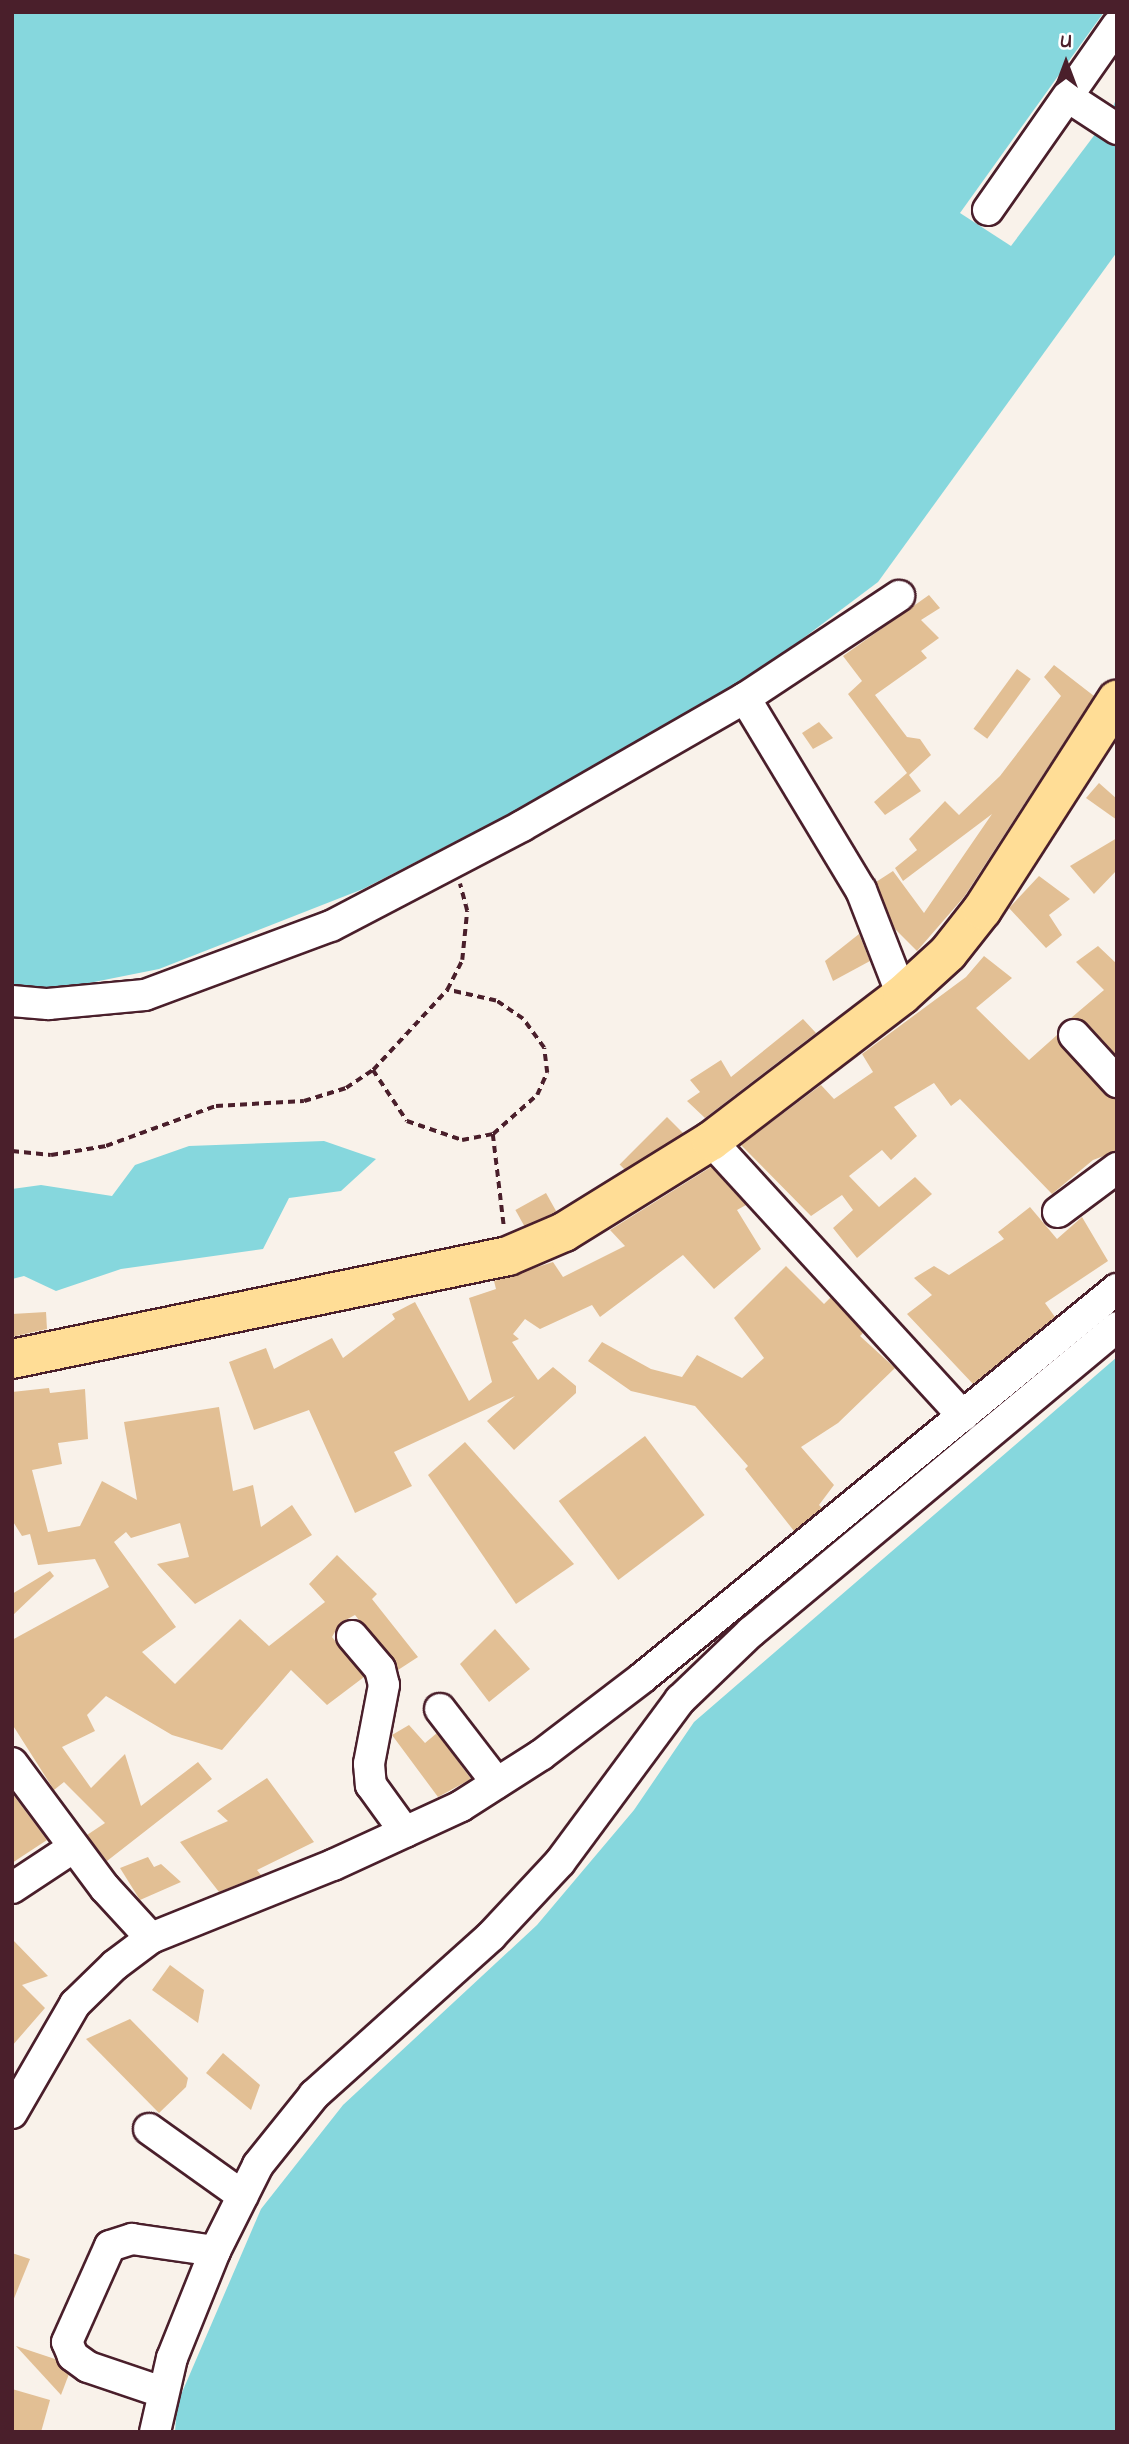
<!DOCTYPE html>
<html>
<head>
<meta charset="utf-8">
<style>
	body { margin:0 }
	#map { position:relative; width:1129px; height:2444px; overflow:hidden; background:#f9f2ea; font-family:"Architects Daughter",sans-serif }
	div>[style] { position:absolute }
	.water>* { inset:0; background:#86d7dd }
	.pier>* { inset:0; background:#f9f2ea }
	.building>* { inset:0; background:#e2bf94; transform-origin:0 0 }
	.path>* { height:3.5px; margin-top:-1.75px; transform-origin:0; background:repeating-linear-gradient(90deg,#4a1f2b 0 7px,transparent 0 12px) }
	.roads { filter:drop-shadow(2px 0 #4a1f2b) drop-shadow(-2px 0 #4a1f2b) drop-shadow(0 2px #4a1f2b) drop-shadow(0 -2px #4a1f2b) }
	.minor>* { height:30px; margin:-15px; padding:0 15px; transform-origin:15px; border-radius:15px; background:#fff }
	.highway>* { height:38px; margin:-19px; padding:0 19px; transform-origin:19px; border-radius:19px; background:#ffdd96 }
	span { translate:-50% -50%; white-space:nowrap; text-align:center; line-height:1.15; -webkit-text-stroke:5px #fff; paint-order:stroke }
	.frame { position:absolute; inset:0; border:14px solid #4a1f2b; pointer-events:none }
	.north { position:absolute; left:1031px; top:28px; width:70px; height:70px; -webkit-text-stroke:5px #fff; paint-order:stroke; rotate:0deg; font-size:19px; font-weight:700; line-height:28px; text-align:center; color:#4a1f2b }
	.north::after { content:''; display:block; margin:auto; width:24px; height:32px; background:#4a1f2b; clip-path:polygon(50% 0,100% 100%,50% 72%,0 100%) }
</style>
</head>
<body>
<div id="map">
	<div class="water">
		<i style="clip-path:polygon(12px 12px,1117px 12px,1117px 252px,878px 582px,741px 685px,608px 763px,363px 889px,159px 969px,54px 990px,12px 989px)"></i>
		<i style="clip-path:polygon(324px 1141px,376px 1159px,341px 1191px,289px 1198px,263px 1249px,121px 1269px,56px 1291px,24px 1276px,12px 1279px,12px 1189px,41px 1185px,112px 1196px,135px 1165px,189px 1146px)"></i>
		<i style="clip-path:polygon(1117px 1357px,1117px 2432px,175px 2432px,177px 2404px,261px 2209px,343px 2105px,537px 1925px,634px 1810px,694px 1722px)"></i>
	</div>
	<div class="pier">
		<i style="clip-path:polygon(1104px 12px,1117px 12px,1117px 96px,1111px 113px,1011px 246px,960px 213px)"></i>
	</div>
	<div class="building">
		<i style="clip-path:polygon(929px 595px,940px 608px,921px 620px,939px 638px,921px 651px,927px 658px,875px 695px,907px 737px,920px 739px,931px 755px,909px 775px,921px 791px,885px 815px,874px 802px,907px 773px,848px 694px,862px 681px,843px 656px)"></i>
		<i style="clip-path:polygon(1054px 665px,1094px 696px,964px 897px,917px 951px,894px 928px,876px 882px,893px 871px,924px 913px,992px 814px,903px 881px,895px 868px,917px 850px,909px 839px,945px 801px,959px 815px,1000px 776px,1061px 696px,1044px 677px)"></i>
		<i style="left:1017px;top:669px;width:17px;height:74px;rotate:36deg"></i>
		<i style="clip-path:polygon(819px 722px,833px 738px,813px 749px,802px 733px)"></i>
		<i style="clip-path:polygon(1099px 783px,1117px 799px,1117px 820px,1086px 798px)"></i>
		<i style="clip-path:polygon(1117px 838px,1117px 870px,1094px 894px,1070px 866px)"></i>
		<i style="clip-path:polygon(1039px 876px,1070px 899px,1049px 915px,1062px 935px,1046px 948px,1009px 908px)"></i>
		<i style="clip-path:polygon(859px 934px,870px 961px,833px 981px,825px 961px)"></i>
		<i style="clip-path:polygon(1098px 946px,1117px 964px,1117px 1056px,1087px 1023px,1071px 1018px,1104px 990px,1076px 962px)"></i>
		<i style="clip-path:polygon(984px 956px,1012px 978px,976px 1008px,1029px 1060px,1057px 1035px,1104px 1094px,1117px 1099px,1117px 1151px,1093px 1160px,1052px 1194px,960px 1099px,951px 1106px,934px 1083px,894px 1107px,917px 1136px,891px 1160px,882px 1150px,849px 1176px,879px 1207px,915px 1177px,932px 1194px,857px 1258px,833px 1228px,853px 1210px,842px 1195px,811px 1216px,741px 1145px,821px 1085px,834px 1099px,873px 1072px,862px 1054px,966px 977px)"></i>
		<i style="clip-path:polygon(803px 1019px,816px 1033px,705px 1118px,687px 1101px,700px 1092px,690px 1080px,721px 1060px,731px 1077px)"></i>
		<i style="left:667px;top:1117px;width:23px;height:67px;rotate:45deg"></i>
		<i style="clip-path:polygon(711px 1167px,746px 1205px,737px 1210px,761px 1249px,714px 1289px,683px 1255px,600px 1317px,592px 1305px,540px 1329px,525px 1319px,513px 1334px,519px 1339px,512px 1342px,538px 1380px,553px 1367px,576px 1386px,576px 1393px,514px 1450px,487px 1421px,515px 1396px,394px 1452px,412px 1486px,355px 1513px,309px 1410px,254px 1430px,229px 1362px,266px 1348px,274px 1369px,332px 1338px,343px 1358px,395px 1319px,392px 1314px,415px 1302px,469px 1401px,492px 1382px,469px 1298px,496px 1289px,494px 1281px,553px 1262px,563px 1277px,625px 1246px,610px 1230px)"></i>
		<i style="left:546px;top:1193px;width:21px;height:35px;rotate:61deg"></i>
		<i style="clip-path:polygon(1030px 1207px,1057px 1239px,1082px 1217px,1108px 1261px,1045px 1303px,1055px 1317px,973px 1384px,907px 1314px,932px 1295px,914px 1278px,934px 1266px,949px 1275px,1004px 1239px,998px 1232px)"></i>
		<i style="clip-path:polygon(786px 1266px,824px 1304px,831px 1297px,863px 1333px,860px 1336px,895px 1368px,838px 1423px,801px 1447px,834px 1485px,819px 1505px,822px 1508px,794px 1531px,745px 1469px,748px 1466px,695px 1406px,631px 1391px,588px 1361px,602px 1342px,651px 1369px,682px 1377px,697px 1355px,742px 1378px,764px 1358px,734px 1318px)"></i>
		<i style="clip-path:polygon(46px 1312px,47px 1329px,12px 1337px,12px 1314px)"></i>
		<i style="clip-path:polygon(49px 1388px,50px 1393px,85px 1389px,88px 1439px,58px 1443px,62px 1464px,32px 1470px,48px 1532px,80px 1526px,102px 1481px,137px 1500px,124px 1422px,219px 1407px,233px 1491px,253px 1485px,261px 1527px,292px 1505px,312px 1535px,195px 1604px,157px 1564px,189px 1557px,180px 1523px,131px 1538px,126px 1532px,114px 1542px,176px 1627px,142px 1652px,175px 1684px,240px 1619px,269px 1646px,325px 1602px,309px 1584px,337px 1555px,377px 1594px,372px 1599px,418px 1657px,398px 1670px,355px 1615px,340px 1623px,332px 1637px,364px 1677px,327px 1705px,291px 1670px,222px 1750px,172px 1735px,106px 1696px,87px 1715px,95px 1731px,62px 1747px,91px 1788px,125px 1754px,141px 1806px,198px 1762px,212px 1779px,107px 1861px,87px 1835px,105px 1823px,64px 1782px,54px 1790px,12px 1724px,12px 1640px,109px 1587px,95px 1559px,38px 1565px,30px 1534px,22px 1536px,12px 1520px,12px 1392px)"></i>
		<i style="left:645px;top:1436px;width:99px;height:108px;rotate:53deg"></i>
		<i style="clip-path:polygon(465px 1442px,574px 1564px,516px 1604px,428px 1475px)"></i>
		<i style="clip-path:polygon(50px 1571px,54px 1576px,12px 1616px,12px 1594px)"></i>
		<i style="clip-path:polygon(495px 1629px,530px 1669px,489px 1702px,460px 1664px)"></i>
		<i style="clip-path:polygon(409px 1725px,425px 1743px,437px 1733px,471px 1779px,438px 1797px,392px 1735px)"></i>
		<i style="clip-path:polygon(267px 1778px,314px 1842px,257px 1870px,261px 1875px,219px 1892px,180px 1842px,228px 1821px,217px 1811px)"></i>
		<i style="clip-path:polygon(12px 1793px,47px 1840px,12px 1863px)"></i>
		<i style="clip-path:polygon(148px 1857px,154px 1867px,161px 1864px,181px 1882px,140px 1900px,120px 1868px)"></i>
		<i style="clip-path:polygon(12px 1939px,48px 1976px,22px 1985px,45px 2008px,12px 2046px)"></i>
		<i style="clip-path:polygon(170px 1965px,204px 1990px,198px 2023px,152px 1990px)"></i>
		<i style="clip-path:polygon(130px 2019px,188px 2078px,186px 2087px,159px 2113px,86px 2039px)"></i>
		<i style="clip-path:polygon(223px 2053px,260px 2085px,251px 2110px,206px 2073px)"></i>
		<i style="clip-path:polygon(12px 2253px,30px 2259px,13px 2301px,12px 2301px)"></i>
		<i style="clip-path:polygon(16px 2346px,55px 2359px,69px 2374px,61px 2395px)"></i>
		<i style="clip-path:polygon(12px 2389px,50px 2400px,41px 2432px,12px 2432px)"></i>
	</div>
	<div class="path">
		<i style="left:373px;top:1070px;width:61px;rotate:56.3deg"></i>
		<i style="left:407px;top:1121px;width:58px;rotate:19.1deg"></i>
		<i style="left:462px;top:1140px;width:32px;rotate:-11deg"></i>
		<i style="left:493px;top:1134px;width:59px;rotate:-41.6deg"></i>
		<i style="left:537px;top:1095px;width:24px;rotate:-66deg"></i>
		<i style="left:547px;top:1073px;width:25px;rotate:-97deg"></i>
		<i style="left:544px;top:1048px;width:36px;rotate:-126deg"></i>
		<i style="left:523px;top:1019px;width:32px;rotate:-146deg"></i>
		<i style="left:496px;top:1001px;width:50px;rotate:-167.3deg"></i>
		<i style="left:493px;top:1134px;width:93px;rotate:83.2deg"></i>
		<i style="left:12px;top:1151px;width:39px;rotate:6deg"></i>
		<i style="left:51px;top:1155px;width:56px;rotate:-9.3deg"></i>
		<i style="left:106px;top:1146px;width:117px;rotate:-20deg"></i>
		<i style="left:216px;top:1106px;width:88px;rotate:-3.3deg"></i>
		<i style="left:304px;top:1101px;width:44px;rotate:-17.2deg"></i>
		<i style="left:346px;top:1088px;width:32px;rotate:-34deg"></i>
		<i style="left:373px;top:1070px;width:109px;rotate:-47.2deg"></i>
		<i style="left:447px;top:990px;width:34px;rotate:-63deg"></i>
		<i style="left:462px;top:960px;width:49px;rotate:-84.2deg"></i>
		<i style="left:467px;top:911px;width:28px;rotate:-105deg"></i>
	</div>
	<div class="roads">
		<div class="minor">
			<i style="left:1068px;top:97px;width:59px;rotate:33.1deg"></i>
			<i style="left:988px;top:210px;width:225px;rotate:-55deg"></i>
			<i style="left:745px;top:698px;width:224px;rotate:58.9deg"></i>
			<i style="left:861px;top:890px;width:113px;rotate:68.7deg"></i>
			<i style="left:12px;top:1001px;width:36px;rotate:5deg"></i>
			<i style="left:48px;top:1004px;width:97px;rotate:-5.3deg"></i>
			<i style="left:145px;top:995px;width:198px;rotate:-20.4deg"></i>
			<i style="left:331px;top:926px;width:216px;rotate:-27.6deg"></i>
			<i style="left:522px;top:826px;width:257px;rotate:-29.9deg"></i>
			<i style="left:745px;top:698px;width:185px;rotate:-33.5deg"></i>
			<i style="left:1074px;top:1035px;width:64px;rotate:47.5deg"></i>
			<i style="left:711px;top:1141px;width:373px;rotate:47.5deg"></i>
			<i style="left:1058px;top:1212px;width:74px;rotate:-36.7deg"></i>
			<i style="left:352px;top:1636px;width:43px;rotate:49.7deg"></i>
			<i style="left:380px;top:1669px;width:16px;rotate:76deg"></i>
			<i style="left:384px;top:1685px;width:80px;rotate:100.8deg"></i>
			<i style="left:369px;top:1764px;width:21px;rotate:85deg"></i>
			<i style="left:371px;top:1785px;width:58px;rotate:54.1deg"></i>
			<i style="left:440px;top:1709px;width:93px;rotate:52.4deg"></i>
			<i style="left:12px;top:1763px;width:156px;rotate:53.4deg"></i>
			<i style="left:105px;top:1888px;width:68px;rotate:47.4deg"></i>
			<i style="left:12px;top:1888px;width:74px;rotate:-33.5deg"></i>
			<i style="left:12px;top:2113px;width:126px;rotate:-60deg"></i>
			<i style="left:75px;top:2004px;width:56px;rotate:-44.3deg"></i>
			<i style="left:115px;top:1965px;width:45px;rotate:-36.9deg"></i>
			<i style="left:151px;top:1938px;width:196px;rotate:-21.9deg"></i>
			<i style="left:333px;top:1865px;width:141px;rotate:-24.7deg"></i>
			<i style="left:461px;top:1806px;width:95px;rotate:-32.5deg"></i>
			<i style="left:541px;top:1755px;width:127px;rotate:-37.3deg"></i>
			<i style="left:642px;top:1678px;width:614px;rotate:-39.32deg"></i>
			<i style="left:149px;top:2129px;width:115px;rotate:35.5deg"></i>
			<i style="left:162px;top:2392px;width:78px;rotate:-161.3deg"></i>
			<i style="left:88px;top:2367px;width:19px;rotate:-144deg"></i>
			<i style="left:73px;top:2356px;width:15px;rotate:-113deg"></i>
			<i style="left:67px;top:2342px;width:105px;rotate:-65.9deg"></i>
			<i style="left:110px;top:2246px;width:23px;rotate:-18deg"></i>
			<i style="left:132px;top:2239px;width:84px;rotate:8.2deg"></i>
			<i style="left:155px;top:2432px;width:76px;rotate:-77.1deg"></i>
			<i style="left:172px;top:2358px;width:115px;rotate:-68.1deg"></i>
			<i style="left:215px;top:2251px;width:96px;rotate:-63.4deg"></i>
			<i style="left:258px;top:2165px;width:90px;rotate:-51.3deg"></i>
			<i style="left:314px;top:2095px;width:238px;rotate:-41.9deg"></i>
			<i style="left:491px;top:1936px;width:101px;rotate:-47deg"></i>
			<i style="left:560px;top:1862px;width:202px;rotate:-53.5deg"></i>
			<i style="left:680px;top:1700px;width:98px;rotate:-43.8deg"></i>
			<i style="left:751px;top:1632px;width:476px;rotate:-39.8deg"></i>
		</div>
		<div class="highway">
			<i style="left:12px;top:1359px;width:507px;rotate:-11.73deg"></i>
			<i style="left:508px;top:1256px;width:61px;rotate:-23.2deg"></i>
			<i style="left:564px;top:1232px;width:173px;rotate:-31.8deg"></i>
			<i style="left:711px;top:1141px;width:240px;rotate:-37.4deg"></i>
			<i style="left:902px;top:995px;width:62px;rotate:-42.4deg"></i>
			<i style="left:948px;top:953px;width:55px;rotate:-51.7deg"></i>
			<i style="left:982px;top:910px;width:250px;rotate:-57.3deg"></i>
		</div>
	</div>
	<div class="frame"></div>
	<div class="north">U</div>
</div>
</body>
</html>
